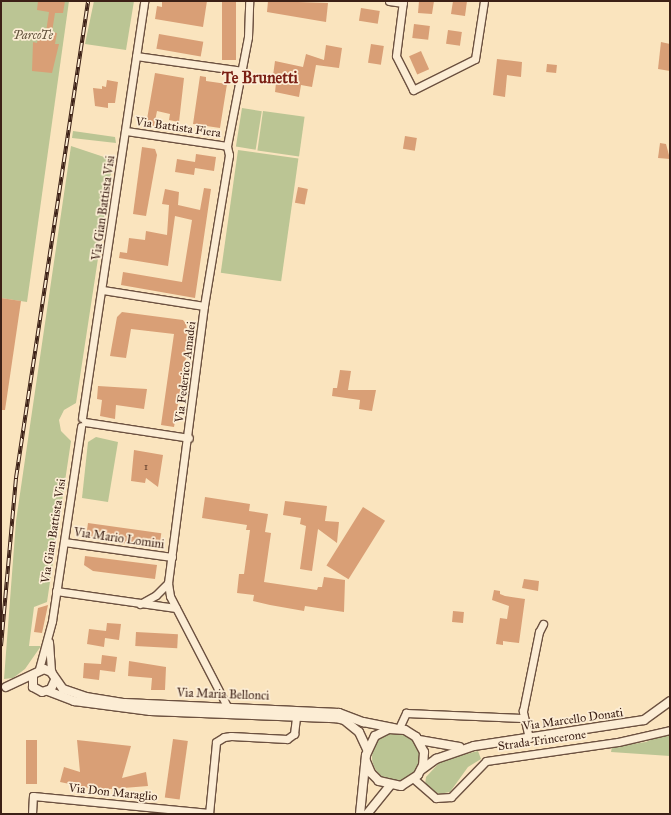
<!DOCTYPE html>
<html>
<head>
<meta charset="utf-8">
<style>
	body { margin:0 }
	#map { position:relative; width:671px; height:815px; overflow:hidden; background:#fae4be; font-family:"IM FELL Great Primer",serif }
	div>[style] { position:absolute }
	.green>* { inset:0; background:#bbc594; transform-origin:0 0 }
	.round { border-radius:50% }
	.building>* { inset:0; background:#d99f76; transform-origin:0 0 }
	.roads { filter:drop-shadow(1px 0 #6c5140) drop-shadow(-1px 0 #6c5140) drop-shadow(0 1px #6c5140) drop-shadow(0 -1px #6c5140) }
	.minor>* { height:7px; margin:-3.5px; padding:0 3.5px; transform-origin:3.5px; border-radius:3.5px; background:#fcedd5 }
	.tertiary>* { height:8px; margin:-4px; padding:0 4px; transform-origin:4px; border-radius:4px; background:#fcedd5 }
	.rail>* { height:4px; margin-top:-2px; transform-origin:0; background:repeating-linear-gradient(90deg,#fcedd5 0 8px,#3c2016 0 16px); box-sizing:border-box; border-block:1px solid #3c2016 }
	span { translate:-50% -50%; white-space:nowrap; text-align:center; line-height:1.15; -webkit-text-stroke:3.5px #fcedd5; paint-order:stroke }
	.number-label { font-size:10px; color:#63402e }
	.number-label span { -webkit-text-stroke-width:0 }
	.park-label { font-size:12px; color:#62523c; font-style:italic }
	.street-label { font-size:12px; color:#3c2016 }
	.district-label { font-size:16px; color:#7a1f14; font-weight:700 }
	.frame { position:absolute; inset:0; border:2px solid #3c2016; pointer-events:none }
</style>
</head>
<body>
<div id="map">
	<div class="green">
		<i style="clip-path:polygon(1px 1px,69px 1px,27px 302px,1px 298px)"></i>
		<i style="clip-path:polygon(94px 1px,134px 1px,126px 50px,85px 44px)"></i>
		<i style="left:242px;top:108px;width:20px;height:39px;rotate:9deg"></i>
		<i style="left:263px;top:111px;width:42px;height:40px;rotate:8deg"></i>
		<i style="clip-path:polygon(73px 131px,115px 137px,116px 143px,72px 138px)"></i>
		<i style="clip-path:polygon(71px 146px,113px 160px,76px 403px,64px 410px,59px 420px,61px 431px,71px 441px,47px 602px,34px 607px,29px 646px,41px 646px,25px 669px,13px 678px,4px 679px,16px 521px)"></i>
		<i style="left:238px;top:150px;width:61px;height:124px;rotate:8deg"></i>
		<i style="clip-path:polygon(96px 437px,118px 442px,108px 502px,82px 498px,88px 442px)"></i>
		<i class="round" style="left:372px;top:733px;width:48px;height:48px"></i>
		<i style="clip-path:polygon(663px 734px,670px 734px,670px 756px,611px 752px,612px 747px,646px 742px)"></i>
		<i style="clip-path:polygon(478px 751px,481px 759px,468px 767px,450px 792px,439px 794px,425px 785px,426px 777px,442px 760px)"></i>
	</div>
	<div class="building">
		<i style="clip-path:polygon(38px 1px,65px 1px,63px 13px,55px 13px,52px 32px,57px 33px,55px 44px,59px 44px,52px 73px,32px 71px,33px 42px,37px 43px,39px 31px,46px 32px,49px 12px,37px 10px)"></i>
		<i style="clip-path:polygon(162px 1px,207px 1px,203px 27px,155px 19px,157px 6px,162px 7px)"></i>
		<i style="left:222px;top:1px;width:14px;height:59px"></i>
		<i style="clip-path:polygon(268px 1px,328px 3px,326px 22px,267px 12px)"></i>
		<i style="clip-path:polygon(419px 1px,434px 1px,432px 14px,418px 13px)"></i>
		<i style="clip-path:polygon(453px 1px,467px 1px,465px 16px,451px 14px)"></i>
		<i style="left:361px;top:8px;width:19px;height:13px;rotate:9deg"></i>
		<i style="left:414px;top:24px;width:16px;height:14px;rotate:7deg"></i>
		<i style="left:448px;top:30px;width:14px;height:14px;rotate:8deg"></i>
		<i style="left:159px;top:34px;width:45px;height:15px;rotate:10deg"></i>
		<i style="clip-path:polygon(661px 42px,670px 44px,670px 71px,658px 69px)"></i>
		<i style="left:371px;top:44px;width:13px;height:19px;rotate:9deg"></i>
		<i style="clip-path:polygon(326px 45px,342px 48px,339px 68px,316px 65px,312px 87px,301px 85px,299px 97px,275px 92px,276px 83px,272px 83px,275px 61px,303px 67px,306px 54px,324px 60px)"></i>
		<i style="left:421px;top:51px;width:20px;height:13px;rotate:66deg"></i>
		<i style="clip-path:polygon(497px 59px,522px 62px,521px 77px,507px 75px,505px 97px,493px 95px)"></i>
		<i style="left:547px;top:64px;width:10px;height:8px;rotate:6deg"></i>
		<i style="clip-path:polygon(155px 73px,184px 78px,179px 122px,169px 120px,170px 114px,157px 111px,154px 126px,146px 125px)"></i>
		<i style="clip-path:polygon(200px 76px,206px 77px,206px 81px,227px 84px,220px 128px,193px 124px)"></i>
		<i style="clip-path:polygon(107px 80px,118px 82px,115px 103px,108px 103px,108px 108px,95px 106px,93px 88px,102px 89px,102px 86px,106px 87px)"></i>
		<i style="left:405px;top:136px;width:12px;height:13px;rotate:9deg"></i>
		<i style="clip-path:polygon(660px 143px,666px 144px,670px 159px,658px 158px)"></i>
		<i style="clip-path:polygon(142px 147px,155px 149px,157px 155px,146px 216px,133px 214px)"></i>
		<i style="clip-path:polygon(196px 154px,216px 157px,214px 171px,195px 168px,194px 175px,175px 172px,177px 159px,195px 162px)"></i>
		<i style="left:298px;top:187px;width:10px;height:16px;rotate:11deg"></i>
		<i style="clip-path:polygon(204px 188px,211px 189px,195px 298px,121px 285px,123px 272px,182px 282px,192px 220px,175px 216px,168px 266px,119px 258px,120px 252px,127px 253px,129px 238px,145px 240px,146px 231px,167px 235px,169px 205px,162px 204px,165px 189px,179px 192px,178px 205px,200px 210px)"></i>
		<i style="clip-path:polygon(1px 298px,21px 301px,5px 410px,1px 410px)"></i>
		<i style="clip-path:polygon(122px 312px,183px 320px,186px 324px,189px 340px,174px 427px,161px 425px,174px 334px,131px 329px,126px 358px,110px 356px,117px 317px)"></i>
		<i style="clip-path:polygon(340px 370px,351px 371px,348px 390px,376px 390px,372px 411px,359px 409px,360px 400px,332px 396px,333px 388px,337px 388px)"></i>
		<i style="clip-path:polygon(98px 386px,147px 389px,144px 409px,116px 405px,115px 419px,100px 416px,102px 400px,97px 399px)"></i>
		<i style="clip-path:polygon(134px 450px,163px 455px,158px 487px,146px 478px,145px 483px,131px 481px)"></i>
		<i style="clip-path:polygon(205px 497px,250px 504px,249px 511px,268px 514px,265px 532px,271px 533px,264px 582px,317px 590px,318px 587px,322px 587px,324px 577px,345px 580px,344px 612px,305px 606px,304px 611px,270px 605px,253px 601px,254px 595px,237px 593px,239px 574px,244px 574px,250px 530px,246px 530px,247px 525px,202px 518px)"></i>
		<i style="clip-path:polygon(285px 501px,327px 506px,325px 521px,339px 522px,337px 543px,318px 529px,312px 571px,300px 569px,306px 526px,300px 524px,301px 518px,283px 515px)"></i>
		<i style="left:363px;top:507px;width:26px;height:69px;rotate:32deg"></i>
		<i style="left:88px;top:523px;width:74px;height:15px;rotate:8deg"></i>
		<i style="clip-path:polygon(85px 556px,157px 565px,155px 579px,93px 571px,84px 565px)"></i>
		<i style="clip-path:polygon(524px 579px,539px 581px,538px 591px,522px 588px)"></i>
		<i style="clip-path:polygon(494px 590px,500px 591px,500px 594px,505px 596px,525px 599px,519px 643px,503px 641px,503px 645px,496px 644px,500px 618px,507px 619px,509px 606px,492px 600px)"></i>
		<i style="clip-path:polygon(48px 605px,42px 633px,34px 632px,38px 608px)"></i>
		<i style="left:453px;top:611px;width:11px;height:11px;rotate:5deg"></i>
		<i style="clip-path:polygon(107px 623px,121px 624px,119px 640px,105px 638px,104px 647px,87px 644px,89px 629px,106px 631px)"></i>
		<i style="left:136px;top:632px;width:42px;height:14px;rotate:3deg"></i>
		<i style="clip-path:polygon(102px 655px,117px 657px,115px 672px,100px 670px,99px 680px,83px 678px,84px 663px,101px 664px)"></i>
		<i style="clip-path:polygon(129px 661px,166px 667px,165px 690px,151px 690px,152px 678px,128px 676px)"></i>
		<i style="left:173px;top:739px;width:15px;height:59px;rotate:8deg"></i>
		<i style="left:26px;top:740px;width:11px;height:44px"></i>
		<i style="clip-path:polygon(77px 740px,131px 746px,122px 778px,146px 772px,148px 786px,99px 790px,60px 782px,64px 767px,80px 772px)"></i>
	</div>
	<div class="roads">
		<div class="minor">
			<i style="left:389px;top:1px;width:14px;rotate:8deg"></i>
			<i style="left:403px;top:1px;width:55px;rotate:97.3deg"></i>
			<i style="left:396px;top:56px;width:38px;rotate:63deg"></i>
			<i style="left:413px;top:90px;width:69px;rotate:-26.6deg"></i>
			<i style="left:475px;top:59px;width:59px;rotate:-81.2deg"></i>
			<i style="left:136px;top:56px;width:108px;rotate:8deg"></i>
			<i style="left:126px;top:131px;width:102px;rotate:8.4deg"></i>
			<i style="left:103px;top:290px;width:102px;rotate:9deg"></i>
			<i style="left:82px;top:418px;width:422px;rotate:-81.5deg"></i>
			<i style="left:85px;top:422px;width:105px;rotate:8.7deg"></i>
			<i style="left:64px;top:542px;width:109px;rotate:7.9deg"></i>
			<i style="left:56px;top:591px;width:121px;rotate:8.1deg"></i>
			<i style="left:140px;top:604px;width:18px;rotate:-29deg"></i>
			<i style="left:156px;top:595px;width:17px;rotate:-45deg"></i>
			<i style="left:49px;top:642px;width:30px;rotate:86deg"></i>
			<i style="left:39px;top:669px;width:50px;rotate:-74.8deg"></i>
			<i style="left:52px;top:621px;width:197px;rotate:-81.5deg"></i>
			<i style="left:229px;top:710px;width:128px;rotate:-117.4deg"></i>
			<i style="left:170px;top:596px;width:13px;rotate:-99deg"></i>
			<i style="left:168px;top:583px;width:279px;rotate:-82.6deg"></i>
			<i style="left:204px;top:306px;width:153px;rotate:-80.6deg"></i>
			<i style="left:229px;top:155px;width:9px;rotate:-103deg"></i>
			<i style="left:227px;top:146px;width:111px;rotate:-79.1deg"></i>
			<i style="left:248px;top:37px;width:36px;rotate:-88deg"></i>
			<i style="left:399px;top:728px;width:17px;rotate:-65deg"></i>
			<i style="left:406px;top:713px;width:116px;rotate:2.5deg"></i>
			<i style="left:529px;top:738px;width:28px;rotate:-103deg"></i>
			<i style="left:523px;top:711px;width:81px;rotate:-78.6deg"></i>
			<i style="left:539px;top:632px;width:9px;rotate:-63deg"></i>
			<i style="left:414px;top:779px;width:29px;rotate:41deg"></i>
			<i style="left:436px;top:798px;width:15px;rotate:-4deg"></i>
			<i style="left:451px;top:797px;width:50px;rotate:-45.8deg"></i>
			<i style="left:486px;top:761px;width:133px;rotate:-8.2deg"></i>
			<i style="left:618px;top:742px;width:53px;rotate:-13deg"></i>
			<i style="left:32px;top:814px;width:18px;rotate:-87deg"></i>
			<i style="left:33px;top:796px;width:177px;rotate:5.5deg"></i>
			<i style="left:209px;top:814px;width:72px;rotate:-84.4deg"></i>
			<i style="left:216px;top:742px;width:9px;rotate:-32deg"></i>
			<i style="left:224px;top:737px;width:7px;rotate:-8deg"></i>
			<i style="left:231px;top:736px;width:56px;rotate:3.1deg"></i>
			<i style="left:287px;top:739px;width:9px;rotate:-36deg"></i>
			<i style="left:294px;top:734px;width:17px;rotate:-83deg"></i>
		</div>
		<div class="tertiary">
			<i style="left:33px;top:675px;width:12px;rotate:90deg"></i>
			<i style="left:33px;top:687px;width:10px;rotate:29deg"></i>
			<i style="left:42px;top:692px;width:9px;rotate:-18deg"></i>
			<i style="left:51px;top:689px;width:10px;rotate:-66deg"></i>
			<i style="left:6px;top:687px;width:42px;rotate:-25.3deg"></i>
			<i style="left:44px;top:669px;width:8px;rotate:23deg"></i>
			<i style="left:51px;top:672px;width:21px;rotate:55deg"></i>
			<i style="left:63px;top:689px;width:24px;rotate:19deg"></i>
			<i style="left:86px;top:697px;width:39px;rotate:9deg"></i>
			<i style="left:125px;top:703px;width:214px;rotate:2.7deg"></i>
			<i style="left:339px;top:713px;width:26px;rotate:21deg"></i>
			<i style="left:363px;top:722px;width:32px;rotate:11deg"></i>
			<i style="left:48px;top:691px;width:28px;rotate:21deg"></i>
			<i style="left:74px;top:701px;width:77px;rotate:7.5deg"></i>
			<i style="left:150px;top:711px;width:186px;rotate:2.2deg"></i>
			<i style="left:336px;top:718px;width:8px;rotate:14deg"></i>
			<i style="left:344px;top:720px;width:19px;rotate:39deg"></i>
			<i style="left:359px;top:732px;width:19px;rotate:65deg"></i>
			<i style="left:419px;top:740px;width:41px;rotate:9.9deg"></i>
			<i style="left:421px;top:770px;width:19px;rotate:-36deg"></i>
			<i style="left:436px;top:759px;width:40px;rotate:-18.9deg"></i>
			<i style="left:474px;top:746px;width:172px;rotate:-8.7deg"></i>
			<i style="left:644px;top:720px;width:32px;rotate:-36deg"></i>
			<i style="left:360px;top:814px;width:59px;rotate:-84.2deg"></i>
			<i style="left:366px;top:755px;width:21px;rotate:-65deg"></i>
			<i style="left:375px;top:736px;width:16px;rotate:-27deg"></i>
			<i style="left:389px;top:729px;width:16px;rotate:4deg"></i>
			<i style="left:405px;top:730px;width:13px;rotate:32deg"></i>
			<i style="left:416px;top:737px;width:17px;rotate:62deg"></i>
			<i style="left:424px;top:752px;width:13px;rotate:94deg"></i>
			<i style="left:423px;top:765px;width:11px;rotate:117deg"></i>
			<i style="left:418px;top:775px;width:20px;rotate:147deg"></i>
			<i style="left:401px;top:786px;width:23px;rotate:-167deg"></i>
			<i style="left:379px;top:781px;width:11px;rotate:-135deg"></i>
			<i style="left:371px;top:773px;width:13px;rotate:-113deg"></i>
			<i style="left:367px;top:814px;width:36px;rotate:-51deg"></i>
		</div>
	</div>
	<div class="rail">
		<i style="left:1px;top:646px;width:169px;rotate:-84.9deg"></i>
		<i style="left:16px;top:478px;width:482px;rotate:-81.4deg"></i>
	</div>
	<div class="number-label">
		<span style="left:146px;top:468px">1</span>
	</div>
	<div class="park-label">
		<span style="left:33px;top:36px">ParcoTe</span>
	</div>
	<div class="street-label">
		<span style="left:178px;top:128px;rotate:8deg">Via Battista Fiera</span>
		<span style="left:104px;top:208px;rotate:-82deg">Via Gian Battista Visi</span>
		<span style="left:186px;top:372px;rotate:-83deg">Via Federico Amadei</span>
		<span style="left:54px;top:531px;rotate:-81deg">Via Gian Battista Visi</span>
		<span style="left:119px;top:539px;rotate:8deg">Via Mario Lomini</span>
		<span style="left:223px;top:695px;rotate:2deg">Via Maria Bellonci</span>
		<span style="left:573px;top:720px;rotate:-8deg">Via Marcello Donati</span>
		<span style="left:542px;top:741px;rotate:-8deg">Strada Trincerone</span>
		<span style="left:113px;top:793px;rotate:6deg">Via Don Maraglio</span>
	</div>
	<div class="district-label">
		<span style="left:260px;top:78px">Te Brunetti</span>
	</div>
	<div class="frame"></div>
</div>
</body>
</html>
